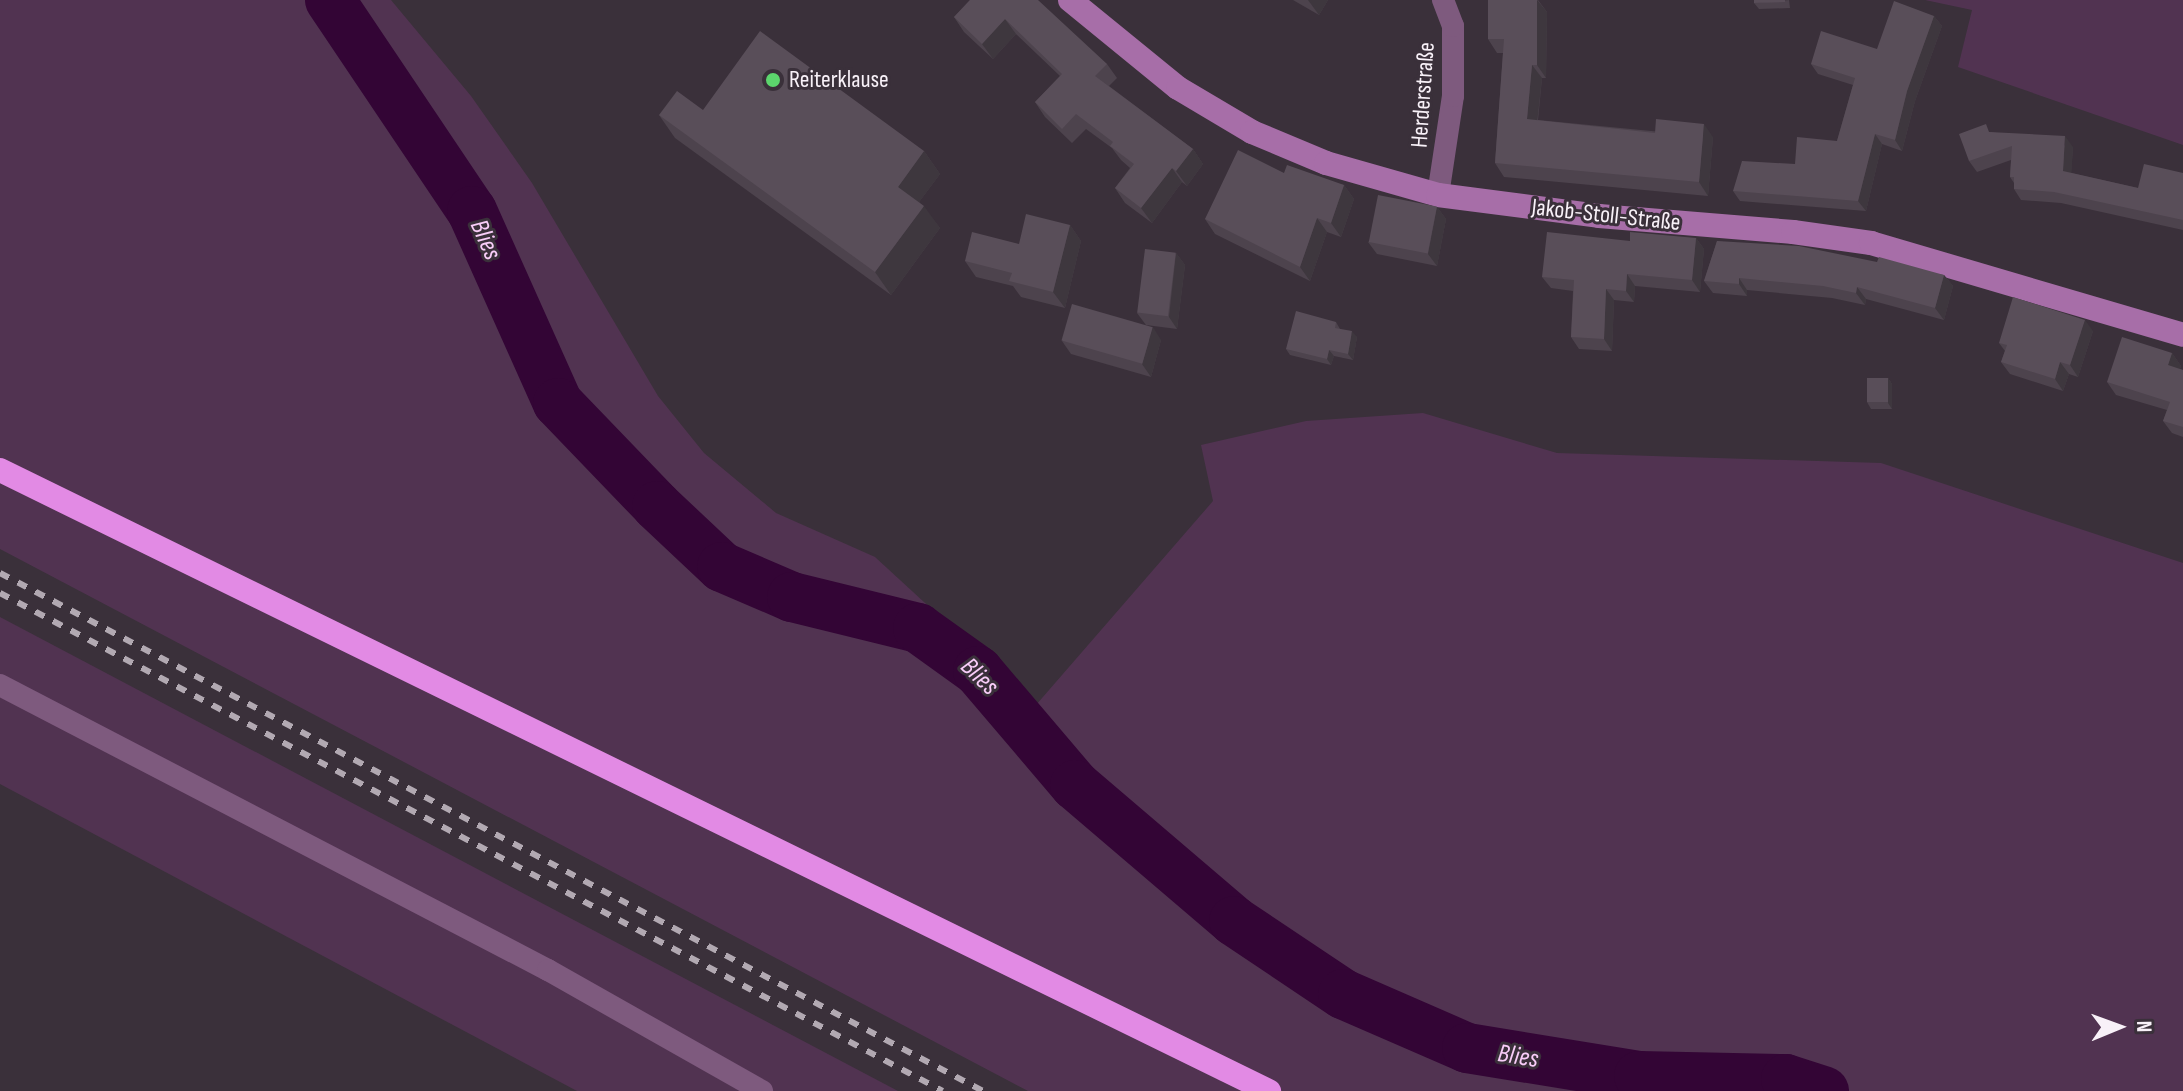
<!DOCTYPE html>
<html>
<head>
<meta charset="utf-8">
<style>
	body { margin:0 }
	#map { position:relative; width:2183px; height:1091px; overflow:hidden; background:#3a303a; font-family:"Sofia Sans Condensed",sans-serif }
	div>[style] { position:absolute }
	.green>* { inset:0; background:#513351 }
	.river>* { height:50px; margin:-25px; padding:0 25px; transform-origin:25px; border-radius:25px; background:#330535 }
	.street>* { height:22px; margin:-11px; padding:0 11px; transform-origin:11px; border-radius:11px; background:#7e5a7e }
	.secondary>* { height:24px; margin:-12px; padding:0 12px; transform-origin:12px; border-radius:12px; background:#a76ea8 }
	.highway>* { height:24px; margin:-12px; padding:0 12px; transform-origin:12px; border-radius:12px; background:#e28ae4 }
	.rail>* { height:6px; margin-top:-3px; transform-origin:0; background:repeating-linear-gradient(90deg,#b2a9b2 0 10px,transparent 0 20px) }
	.wall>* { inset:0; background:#4d434d }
	.shaded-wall>* { inset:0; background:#3e373e }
	.building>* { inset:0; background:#594e59; transform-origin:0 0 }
	.dots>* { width:22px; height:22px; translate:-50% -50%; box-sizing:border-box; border:4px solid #3a303a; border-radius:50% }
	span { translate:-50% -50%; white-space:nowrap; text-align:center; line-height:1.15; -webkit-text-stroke:6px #3a303a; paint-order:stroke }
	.poi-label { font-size:24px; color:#f8f1f8 }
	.left { translate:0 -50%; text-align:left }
	.street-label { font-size:24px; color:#f8f1f8 }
	.water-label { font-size:26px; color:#f9cdf9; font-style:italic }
	.north { position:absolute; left:2079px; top:987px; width:80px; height:80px; -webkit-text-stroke:6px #3a303a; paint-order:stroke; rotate:89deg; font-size:22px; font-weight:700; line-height:32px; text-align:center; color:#f8f1f8 }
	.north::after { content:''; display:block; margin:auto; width:28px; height:36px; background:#f8f1f8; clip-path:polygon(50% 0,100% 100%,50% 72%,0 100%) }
</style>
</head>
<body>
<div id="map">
	<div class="green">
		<i style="clip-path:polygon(0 0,391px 0,471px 96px,532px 183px,658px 396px,704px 453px,776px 513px,875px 557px,1036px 705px,1213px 501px,1201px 445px,1306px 421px,1423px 413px,1557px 453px,1881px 463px,2183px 563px,2183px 1091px,1028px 1091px,0 549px)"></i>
		<i style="clip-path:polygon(1925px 0,2183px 0,2183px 145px,1958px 67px,1972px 10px)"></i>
		<i style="clip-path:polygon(0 617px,898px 1091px,577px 1091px,0 784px)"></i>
	</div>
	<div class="river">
		<i style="left:330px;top:0;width:254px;rotate:56.1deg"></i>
		<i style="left:472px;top:211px;width:210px;rotate:65.9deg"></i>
		<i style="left:558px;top:403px;width:143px;rotate:46.1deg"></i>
		<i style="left:657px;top:506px;width:89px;rotate:43.2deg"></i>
		<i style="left:722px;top:567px;width:76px;rotate:23.2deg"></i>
		<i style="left:792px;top:597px;width:130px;rotate:13.8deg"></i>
		<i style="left:918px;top:628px;width:74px;rotate:35.6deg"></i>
		<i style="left:978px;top:671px;width:150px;rotate:49.6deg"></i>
		<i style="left:1075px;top:785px;width:209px;rotate:40.5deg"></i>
		<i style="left:1234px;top:921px;width:131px;rotate:33.8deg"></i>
		<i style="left:1343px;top:994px;width:135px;rotate:23.5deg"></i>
		<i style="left:1467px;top:1048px;width:174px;rotate:9.2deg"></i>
		<i style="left:1639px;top:1076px;width:147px;rotate:1.2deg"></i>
		<i style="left:1786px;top:1079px;width:40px;rotate:18deg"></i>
	</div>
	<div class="street">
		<i style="left:1438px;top:195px;width:100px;rotate:-81.4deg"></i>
		<i style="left:1453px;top:96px;width:70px;rotate:-90deg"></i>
		<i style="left:1453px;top:26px;width:28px;rotate:-111deg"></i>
		<i style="left:0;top:685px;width:618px;rotate:27.48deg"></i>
		<i style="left:548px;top:970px;width:246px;rotate:29.5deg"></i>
	</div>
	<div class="secondary">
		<i style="left:1070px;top:0;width:139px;rotate:39.2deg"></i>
		<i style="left:1178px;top:88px;width:86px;rotate:30.7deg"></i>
		<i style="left:1252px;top:132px;width:80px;rotate:22.7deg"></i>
		<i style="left:1326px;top:163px;width:116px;rotate:15.9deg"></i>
		<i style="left:1438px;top:195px;width:162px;rotate:7.4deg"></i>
		<i style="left:1599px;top:216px;width:195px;rotate:4.7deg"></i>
		<i style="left:1793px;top:232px;width:79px;rotate:8deg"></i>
		<i style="left:1871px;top:243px;width:325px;rotate:16.4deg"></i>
	</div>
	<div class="highway">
		<i style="left:0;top:470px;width:1413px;rotate:26.08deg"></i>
	</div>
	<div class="rail">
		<i style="left:0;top:573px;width:1111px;rotate:27.79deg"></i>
		<i style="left:0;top:593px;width:1066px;rotate:27.84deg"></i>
	</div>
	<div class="wall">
		<i style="clip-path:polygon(970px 0,1107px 64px,1117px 78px,1109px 86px,1193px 149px,1203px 164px,1187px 186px,1182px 182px,1152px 223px,1125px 203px,1115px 188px,1130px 168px,1121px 160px,1112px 148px,1086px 129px,1072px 143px,1045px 117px,1035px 102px,1060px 76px,1016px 34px,993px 59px,964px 32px,954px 17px)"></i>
		<i style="clip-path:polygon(1293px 0,1328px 0,1319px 15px)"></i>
		<i style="clip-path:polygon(1488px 0,1538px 0,1547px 12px,1546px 78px,1542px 78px,1538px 120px,1713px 137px,1708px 196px,1504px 177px,1495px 163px,1503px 53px,1497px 53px,1488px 39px)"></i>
		<i style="clip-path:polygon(1789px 0,1790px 8px,1759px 9px,1754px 3px)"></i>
		<i style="clip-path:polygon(1934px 16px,1942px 26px,1915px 101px,1902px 151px,1882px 144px,1866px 211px,1740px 201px,1733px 191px,1795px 164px,1837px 141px,1853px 85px,1818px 74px,1811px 64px,1877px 49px)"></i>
		<i style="clip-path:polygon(659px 115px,924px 151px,940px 174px,919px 202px,940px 228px,891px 295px,675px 138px)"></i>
		<i style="clip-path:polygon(1991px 132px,2073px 147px,2071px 173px,2138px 188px,2183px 173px,2183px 230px,2061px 203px,2021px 200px,2014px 189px,2014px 183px,2010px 177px,2011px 160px,1977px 172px,1969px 161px)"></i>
		<i style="clip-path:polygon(1284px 173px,1344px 185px,1354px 199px,1341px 237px,1327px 232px,1310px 281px,1215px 234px,1205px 219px)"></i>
		<i style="clip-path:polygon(1437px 207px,1446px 219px,1437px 266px,1377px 254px,1368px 242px)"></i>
		<i style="clip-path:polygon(1070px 225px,1081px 241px,1065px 308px,1021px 297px,1013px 286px,976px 277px,965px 261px,1019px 244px)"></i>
		<i style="clip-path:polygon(1696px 238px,1704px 249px,1700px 292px,1635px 286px,1634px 302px,1614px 300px,1612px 351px,1579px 349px,1571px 337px,1573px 291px,1551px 288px,1542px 277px,1630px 241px)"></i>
		<i style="clip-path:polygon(1717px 241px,1944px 275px,1953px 286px,1944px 320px,1866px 299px,1865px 305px,1832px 298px,1747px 290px,1747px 296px,1713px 293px,1704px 281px)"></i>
		<i style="clip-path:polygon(1176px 253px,1185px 265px,1177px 329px,1146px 325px,1137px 313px)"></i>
		<i style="clip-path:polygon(1336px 322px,1340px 329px,1357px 337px,1353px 360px,1334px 356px,1331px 365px,1290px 355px,1286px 349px)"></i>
		<i style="clip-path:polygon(2093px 331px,2078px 377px,2069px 374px,2063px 391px,2010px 374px,2001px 362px,2005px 351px,1999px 343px)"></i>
		<i style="clip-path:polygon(1161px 340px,1151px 377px,1071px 354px,1062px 341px)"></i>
		<i style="clip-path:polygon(2172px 353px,2181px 366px,2180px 369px,2183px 370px,2183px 437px,2172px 433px,2163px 421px,2167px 410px,2116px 395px,2107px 382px)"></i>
		<i style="clip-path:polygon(1888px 378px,1892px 384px,1892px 409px,1871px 409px,1867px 402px)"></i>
	</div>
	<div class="shaded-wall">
		<i style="clip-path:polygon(1308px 0,1328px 0,1319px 15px)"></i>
		<i style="clip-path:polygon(1537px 0,1547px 12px,1546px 78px,1537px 65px)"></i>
		<i style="clip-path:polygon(1934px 16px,1942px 26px,1915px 101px,1902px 151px,1895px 140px,1907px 91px)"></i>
		<i style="clip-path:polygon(1005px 19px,1016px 34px,993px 59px,982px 44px)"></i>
		<i style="clip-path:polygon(1532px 65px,1542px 78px,1536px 132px,1527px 119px)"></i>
		<i style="clip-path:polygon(1704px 124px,1713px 137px,1708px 196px,1699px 182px)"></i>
		<i style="clip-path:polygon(1875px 134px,1882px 144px,1866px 211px,1858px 201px)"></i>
		<i style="clip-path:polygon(2065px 136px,2073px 147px,2071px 182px,2063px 171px)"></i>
		<i style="clip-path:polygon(1193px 149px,1203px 164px,1187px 186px,1176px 171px)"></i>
		<i style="clip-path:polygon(924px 151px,940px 174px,913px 210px,898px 187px)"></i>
		<i style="clip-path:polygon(1172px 168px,1182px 182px,1152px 223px,1141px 208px)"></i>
		<i style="clip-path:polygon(1344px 185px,1354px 199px,1341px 237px,1331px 223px)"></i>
		<i style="clip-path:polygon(924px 206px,940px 228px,891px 295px,875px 272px)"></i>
		<i style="clip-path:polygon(1437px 207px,1446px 219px,1437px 266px,1428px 254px)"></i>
		<i style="clip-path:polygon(1317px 218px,1327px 232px,1310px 281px,1300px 267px)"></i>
		<i style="clip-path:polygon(1070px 225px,1081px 241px,1065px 308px,1053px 292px)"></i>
		<i style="clip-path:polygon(1696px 238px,1704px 249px,1700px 292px,1692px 280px)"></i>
		<i style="clip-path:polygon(1176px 253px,1185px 265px,1177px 329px,1169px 317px)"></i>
		<i style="clip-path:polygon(1627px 274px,1635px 286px,1634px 302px,1626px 291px)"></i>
		<i style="clip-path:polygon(1944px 275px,1953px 286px,1944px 320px,1935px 308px)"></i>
		<i style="clip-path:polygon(1739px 278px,1747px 290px,1747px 296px,1739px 284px)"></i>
		<i style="clip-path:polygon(1857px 287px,1866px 299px,1865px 305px,1856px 293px)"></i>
		<i style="clip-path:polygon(1606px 289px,1614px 300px,1612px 351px,1604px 339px)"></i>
		<i style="clip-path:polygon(2085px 320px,2093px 331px,2078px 377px,2070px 365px)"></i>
		<i style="clip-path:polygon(1153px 327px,1161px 340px,1151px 377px,1142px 364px)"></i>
		<i style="clip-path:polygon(1352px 331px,1357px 337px,1353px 360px,1348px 354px)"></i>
		<i style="clip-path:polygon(1329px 350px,1334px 356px,1331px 365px,1327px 359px)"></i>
		<i style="clip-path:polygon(2172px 353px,2181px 366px,2177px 378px,2168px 365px)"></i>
		<i style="clip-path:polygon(2060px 362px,2069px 374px,2063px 391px,2055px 379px)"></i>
		<i style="clip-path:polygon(1888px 378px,1892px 384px,1892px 409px,1888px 403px)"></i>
	</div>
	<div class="building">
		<i style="clip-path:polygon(970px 0,1038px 0,1107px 64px,1095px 76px,1193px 149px,1176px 171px,1172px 168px,1141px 208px,1115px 188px,1134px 164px,1110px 146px,1113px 142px,1076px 114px,1062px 129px,1035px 102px,1062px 74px,1005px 19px,982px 44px,954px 17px)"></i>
		<i style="clip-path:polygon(1488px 0,1537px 0,1537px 65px,1532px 65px,1527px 119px,1655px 133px,1656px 119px,1704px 124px,1699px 182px,1495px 163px,1504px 39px,1488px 39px)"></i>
		<i style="clip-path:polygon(1754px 0,1785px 0,1785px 2px,1754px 3px)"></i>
		<i style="clip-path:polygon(1894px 1px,1934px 16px,1907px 91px,1895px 140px,1875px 134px,1858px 201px,1733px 191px,1742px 161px,1795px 164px,1797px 137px,1837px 141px,1855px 78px,1811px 64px,1821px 31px,1877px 49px)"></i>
		<i style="clip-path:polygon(760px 31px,924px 151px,898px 187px,924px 206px,875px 272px,659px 115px,677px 91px,703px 110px)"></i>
		<i style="clip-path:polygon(1986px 124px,1989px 132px,2065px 136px,2063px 171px,2138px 188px,2144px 164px,2183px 173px,2183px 220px,2054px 192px,2014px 189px,2014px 177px,2010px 177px,2012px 146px,1969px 161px,1959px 134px)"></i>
		<i style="clip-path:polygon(1238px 150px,1284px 173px,1287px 165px,1344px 185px,1331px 223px,1317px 218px,1300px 267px,1205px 219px)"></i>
		<i style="left:1378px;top:195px;width:60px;height:48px;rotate:11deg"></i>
		<i style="clip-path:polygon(1026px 214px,1070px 225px,1053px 292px,1009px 281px,1012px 273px,965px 261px,972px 232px,1019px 244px)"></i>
		<i style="clip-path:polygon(1547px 232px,1630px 241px,1630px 232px,1696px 238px,1692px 280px,1627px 274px,1626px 291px,1606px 289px,1604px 339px,1571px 337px,1574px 280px,1542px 277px)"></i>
		<i style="clip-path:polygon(1717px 241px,1799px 246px,1877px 262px,1879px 257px,1944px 275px,1935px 308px,1857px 287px,1856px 293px,1823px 286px,1739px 278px,1739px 284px,1704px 281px)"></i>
		<i style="left:1145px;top:249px;width:31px;height:64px;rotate:7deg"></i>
		<i style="clip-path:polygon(2013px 297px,2085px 320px,2070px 365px,2060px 362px,2055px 379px,2001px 362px,2007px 345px,1999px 343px)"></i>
		<i style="left:1072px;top:304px;width:84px;height:38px;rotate:16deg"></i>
		<i style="clip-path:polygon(1296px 311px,1336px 322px,1335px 328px,1352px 331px,1348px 354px,1329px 350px,1327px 359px,1286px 349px)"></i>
		<i style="clip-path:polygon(2122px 337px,2172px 353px,2168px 365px,2183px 370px,2183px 427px,2163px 421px,2170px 402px,2107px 382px)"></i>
		<i style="left:1867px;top:378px;width:21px;height:24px"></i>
	</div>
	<div class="dots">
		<i style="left:773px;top:80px;background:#5cd56d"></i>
	</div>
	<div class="poi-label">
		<span class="left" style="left:789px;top:80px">Reiterklause</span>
	</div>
	<div class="street-label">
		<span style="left:1423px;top:95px;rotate:-86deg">Herderstraße</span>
		<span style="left:1606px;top:215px;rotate:6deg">Jakob-Stoll-Straße</span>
	</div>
	<div class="water-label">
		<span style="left:485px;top:240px;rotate:66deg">Blies</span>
		<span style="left:979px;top:677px;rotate:44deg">Blies</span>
		<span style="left:1518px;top:1057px;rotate:9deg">Blies</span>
	</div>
	<div class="north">N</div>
</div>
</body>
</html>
